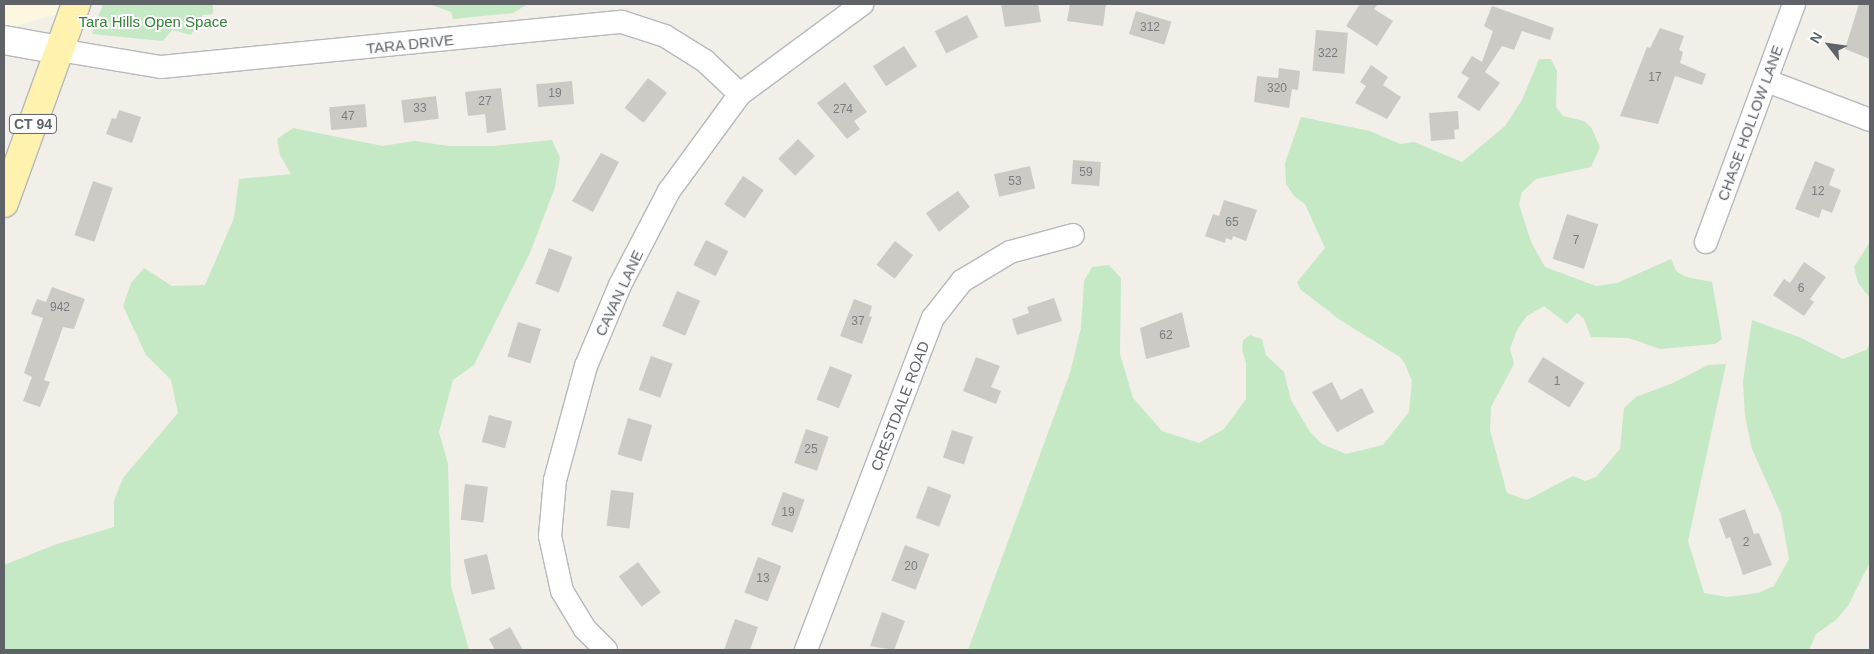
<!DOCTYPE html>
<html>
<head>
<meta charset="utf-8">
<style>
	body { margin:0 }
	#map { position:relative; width:1874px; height:654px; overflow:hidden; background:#f1efe8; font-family:Helvetica,sans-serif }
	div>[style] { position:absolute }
	.commercial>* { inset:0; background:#fef7e0 }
	.green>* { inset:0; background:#c5e8c5 }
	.building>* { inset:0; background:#cccac5; transform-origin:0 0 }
	.roads { filter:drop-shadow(1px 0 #b5b8bc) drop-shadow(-1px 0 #b5b8bc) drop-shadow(0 1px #b5b8bc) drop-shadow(0 -1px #b5b8bc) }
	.street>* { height:22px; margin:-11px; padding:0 11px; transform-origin:11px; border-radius:11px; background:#fff }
	.secondary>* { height:28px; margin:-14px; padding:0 14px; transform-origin:14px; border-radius:14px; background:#fff }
	.primary>* { height:28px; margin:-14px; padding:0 14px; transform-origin:14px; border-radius:14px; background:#fff2af }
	span { translate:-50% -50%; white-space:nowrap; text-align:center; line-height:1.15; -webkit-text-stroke:4px #fff; paint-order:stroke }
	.number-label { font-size:12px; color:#7a7d7f }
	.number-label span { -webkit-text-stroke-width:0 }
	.shield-label span { padding:1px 4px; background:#fff; border:1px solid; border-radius:4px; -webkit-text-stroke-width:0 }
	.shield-label { font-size:14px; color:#5f6368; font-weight:700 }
	.park-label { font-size:15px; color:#348238 }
	.street-label { font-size:15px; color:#5f6368 }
	.frame { position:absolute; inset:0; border:5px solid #5f6368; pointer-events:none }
	.north { position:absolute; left:1804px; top:20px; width:50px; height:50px; -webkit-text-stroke:4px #fff; paint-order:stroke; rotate:300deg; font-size:14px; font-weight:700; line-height:20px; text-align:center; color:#5f6368 }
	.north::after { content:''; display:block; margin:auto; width:18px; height:22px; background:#5f6368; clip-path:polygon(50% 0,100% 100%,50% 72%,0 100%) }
</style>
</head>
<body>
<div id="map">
	<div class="commercial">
		<i style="clip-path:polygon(4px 4px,61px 4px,57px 14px,9px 28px,4px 27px)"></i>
	</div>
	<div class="green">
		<i style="clip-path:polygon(103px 4px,213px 4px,213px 14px,203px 15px,191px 35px,172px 30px,163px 41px,92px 34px)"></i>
		<i style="clip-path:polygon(429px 4px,528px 4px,513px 13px,453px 19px,451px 12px)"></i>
		<i style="clip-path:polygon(1539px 59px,1551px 59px,1557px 71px,1556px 107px,1563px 116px,1584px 121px,1591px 127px,1600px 147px,1591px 167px,1536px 179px,1522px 192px,1519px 204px,1531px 242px,1545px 267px,1596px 286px,1617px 283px,1671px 259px,1676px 271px,1686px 277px,1712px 282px,1722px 339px,1715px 344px,1660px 349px,1629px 338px,1591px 337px,1584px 319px,1577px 313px,1567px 324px,1544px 306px,1527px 316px,1518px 328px,1510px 348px,1514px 364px,1491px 407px,1490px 430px,1507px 493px,1527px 500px,1573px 476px,1585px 481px,1596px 477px,1620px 449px,1624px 408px,1636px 397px,1673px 383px,1708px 365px,1726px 364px,1688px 541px,1704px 593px,1727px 597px,1758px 593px,1774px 586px,1789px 559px,1781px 514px,1752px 449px,1745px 416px,1743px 381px,1752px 320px,1799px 337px,1843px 359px,1866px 350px,1870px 344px,1870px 562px,1848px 606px,1836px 620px,1816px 634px,1809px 650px,968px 650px,1070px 373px,1081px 328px,1084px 281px,1092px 267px,1109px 265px,1121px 278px,1120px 354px,1133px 398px,1162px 431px,1199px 443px,1224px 429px,1246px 399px,1246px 363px,1242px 350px,1243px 340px,1250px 335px,1262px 339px,1266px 355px,1284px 372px,1291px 400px,1310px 432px,1322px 444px,1346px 454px,1383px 445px,1409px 412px,1412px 381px,1405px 364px,1400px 357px,1340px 320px,1300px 289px,1297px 282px,1325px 248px,1305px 204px,1294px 196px,1286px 184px,1285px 163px,1301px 117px,1370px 131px,1400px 144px,1414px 142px,1462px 162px,1505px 126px,1522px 100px)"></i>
		<i style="clip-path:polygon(293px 128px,383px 146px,414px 141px,449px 146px,494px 146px,552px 140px,560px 158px,555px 187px,530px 253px,474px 365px,453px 380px,439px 432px,448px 464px,451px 586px,469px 650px,5px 650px,4px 565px,57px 544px,114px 527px,114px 501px,123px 478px,178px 413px,171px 380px,146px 355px,123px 306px,131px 283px,144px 268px,172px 286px,205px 285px,234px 218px,239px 179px,291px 174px,280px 155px,277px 139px)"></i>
		<i style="clip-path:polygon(1870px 242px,1870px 298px,1858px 283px,1854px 267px)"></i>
	</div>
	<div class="building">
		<i style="clip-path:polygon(1001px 4px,1038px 4px,1041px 22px,1005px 27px)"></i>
		<i style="clip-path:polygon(1070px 4px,1106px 4px,1103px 26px,1067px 21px)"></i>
		<i style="clip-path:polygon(1360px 4px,1378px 4px,1374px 9px,1393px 21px,1377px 46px,1346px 26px)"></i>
		<i style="clip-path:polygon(1859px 4px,1870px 4px,1870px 59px,1845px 49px)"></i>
		<i style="clip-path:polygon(1492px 6px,1554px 28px,1550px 40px,1522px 31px,1514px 50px,1502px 46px,1485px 72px,1500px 83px,1479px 111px,1457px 97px,1469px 78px,1461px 73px,1472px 56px,1482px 62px,1493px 31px,1484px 26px)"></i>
		<i style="left:1136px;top:11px;width:37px;height:24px;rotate:17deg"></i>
		<i style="left:967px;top:15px;width:25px;height:36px;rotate:63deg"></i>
		<i style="clip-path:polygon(1660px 28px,1684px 36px,1679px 50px,1683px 52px,1680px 63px,1706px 74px,1702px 85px,1675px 76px,1658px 124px,1620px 116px,1647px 47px,1650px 48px)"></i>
		<i style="left:1316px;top:30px;width:32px;height:41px;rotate:5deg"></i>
		<i style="left:904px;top:46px;width:24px;height:37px;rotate:57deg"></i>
		<i style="clip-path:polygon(1371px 65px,1388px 77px,1383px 85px,1401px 97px,1387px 119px,1355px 103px,1366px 86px,1360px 82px)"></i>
		<i style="clip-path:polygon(1279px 68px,1300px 71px,1298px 90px,1292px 89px,1289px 108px,1254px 102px,1257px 76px,1278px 78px)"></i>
		<i style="left:648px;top:78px;width:24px;height:38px;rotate:38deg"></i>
		<i style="left:572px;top:81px;width:23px;height:36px;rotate:85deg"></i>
		<i style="clip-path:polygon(845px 82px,867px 112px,854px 121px,860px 129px,847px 139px,817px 103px)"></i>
		<i style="clip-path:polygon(501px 88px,506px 130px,487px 133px,485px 114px,468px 116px,465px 92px)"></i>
		<i style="left:436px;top:96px;width:23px;height:35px;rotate:83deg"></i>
		<i style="left:365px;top:104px;width:23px;height:36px;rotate:85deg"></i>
		<i style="clip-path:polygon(119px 110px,141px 117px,132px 143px,106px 134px,112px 118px,116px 119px)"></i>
		<i style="clip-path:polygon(1458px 111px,1459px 129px,1454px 130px,1455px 139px,1431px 141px,1429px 113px)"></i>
		<i style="left:798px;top:139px;width:24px;height:28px;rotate:45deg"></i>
		<i style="clip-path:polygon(601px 153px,619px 162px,593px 212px,572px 201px)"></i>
		<i style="left:1073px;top:160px;width:28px;height:24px;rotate:4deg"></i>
		<i style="clip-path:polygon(1815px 161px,1835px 169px,1829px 185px,1841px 190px,1832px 213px,1822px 209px,1819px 218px,1795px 209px)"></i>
		<i style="left:1030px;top:166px;width:23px;height:37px;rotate:77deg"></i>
		<i style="left:743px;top:176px;width:25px;height:34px;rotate:34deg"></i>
		<i style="left:93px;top:181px;width:21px;height:57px;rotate:19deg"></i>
		<i style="clip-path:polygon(958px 191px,970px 207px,939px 232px,926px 213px)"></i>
		<i style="clip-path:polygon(1224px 200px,1257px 210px,1246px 241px,1233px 236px,1232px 240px,1226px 238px,1225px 243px,1205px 236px,1213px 214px,1219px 216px)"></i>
		<i style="left:1567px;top:214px;width:33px;height:47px;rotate:18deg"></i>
		<i style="left:706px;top:240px;width:25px;height:28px;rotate:27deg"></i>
		<i style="left:895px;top:241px;width:23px;height:30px;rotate:38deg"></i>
		<i style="left:549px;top:248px;width:25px;height:38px;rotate:21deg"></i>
		<i style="clip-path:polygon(1804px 262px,1826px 277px,1810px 299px,1814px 302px,1804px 316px,1773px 295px,1784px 279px,1790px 283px)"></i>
		<i style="clip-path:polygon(52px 287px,85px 299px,74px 329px,63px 327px,44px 380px,50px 382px,40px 407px,23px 401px,32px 377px,24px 373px,43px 318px,31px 314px,37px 299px,46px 302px)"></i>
		<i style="left:677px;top:291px;width:25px;height:38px;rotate:23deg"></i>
		<i style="clip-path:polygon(1054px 298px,1062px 321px,1017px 335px,1012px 319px,1029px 313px,1027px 307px)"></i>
		<i style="clip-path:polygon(854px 299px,872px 306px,869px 316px,872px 317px,862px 344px,840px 336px)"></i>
		<i style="clip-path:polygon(1182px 312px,1190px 347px,1146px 359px,1140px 328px)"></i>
		<i style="left:518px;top:322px;width:24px;height:36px;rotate:17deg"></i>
		<i style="left:651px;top:356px;width:23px;height:36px;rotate:20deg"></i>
		<i style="clip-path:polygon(976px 357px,1000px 366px,991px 387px,1001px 391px,996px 404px,963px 391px)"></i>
		<i style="left:1543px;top:357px;width:49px;height:29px;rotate:32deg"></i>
		<i style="left:830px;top:366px;width:24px;height:36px;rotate:22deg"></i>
		<i style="clip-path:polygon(1332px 382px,1341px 400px,1362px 388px,1374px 412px,1337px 432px,1312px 392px)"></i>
		<i style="left:489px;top:415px;width:24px;height:28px;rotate:15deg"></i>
		<i style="left:628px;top:418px;width:25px;height:38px;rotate:16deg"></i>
		<i style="left:806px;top:429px;width:24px;height:36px;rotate:19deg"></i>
		<i style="left:952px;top:430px;width:22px;height:29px;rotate:18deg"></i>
		<i style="left:465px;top:484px;width:23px;height:36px;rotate:7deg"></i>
		<i style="left:928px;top:486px;width:25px;height:34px;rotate:21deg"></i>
		<i style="left:611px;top:490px;width:23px;height:36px;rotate:7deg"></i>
		<i style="left:783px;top:492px;width:23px;height:35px;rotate:20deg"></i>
		<i style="clip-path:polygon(1745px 509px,1754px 534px,1759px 533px,1772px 565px,1743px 575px,1730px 537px,1726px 539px,1719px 519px)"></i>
		<i style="left:905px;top:545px;width:26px;height:38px;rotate:21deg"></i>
		<i style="left:487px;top:554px;width:36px;height:24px;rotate:77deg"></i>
		<i style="left:758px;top:557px;width:25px;height:38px;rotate:21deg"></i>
		<i style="left:638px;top:562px;width:38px;height:24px;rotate:53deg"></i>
		<i style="clip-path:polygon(882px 612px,905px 621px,894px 650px,870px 646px)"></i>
		<i style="clip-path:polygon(735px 619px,758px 627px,750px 650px,724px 650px)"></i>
		<i style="clip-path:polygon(510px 627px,523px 650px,495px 650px,489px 639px)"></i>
	</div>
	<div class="roads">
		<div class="street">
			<i style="left:59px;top:50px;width:103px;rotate:9.5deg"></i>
			<i style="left:161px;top:67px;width:463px;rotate:-5.6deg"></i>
			<i style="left:622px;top:22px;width:45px;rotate:18deg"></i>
			<i style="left:665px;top:36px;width:47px;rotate:32deg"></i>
			<i style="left:705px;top:61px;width:48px;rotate:43.3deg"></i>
			<i style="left:1767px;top:81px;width:110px;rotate:20.7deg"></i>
			<i style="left:1706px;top:242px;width:254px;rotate:-69.7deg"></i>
			<i style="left:606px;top:650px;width:30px;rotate:-135deg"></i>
			<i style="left:585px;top:629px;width:44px;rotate:-121.2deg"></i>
			<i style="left:562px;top:591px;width:56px;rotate:-102.3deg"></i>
			<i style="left:550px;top:536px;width:56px;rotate:-84.9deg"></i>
			<i style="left:555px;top:480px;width:118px;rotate:-74.8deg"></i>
			<i style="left:586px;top:366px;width:88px;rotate:-67.2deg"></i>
			<i style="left:620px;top:285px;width:106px;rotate:-62.5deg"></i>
			<i style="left:669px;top:191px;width:120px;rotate:-53.8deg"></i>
			<i style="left:740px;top:94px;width:152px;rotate:-36.4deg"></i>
			<i style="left:806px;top:650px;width:355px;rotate:-69.1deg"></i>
			<i style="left:933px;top:318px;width:47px;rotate:-51.9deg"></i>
			<i style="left:962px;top:281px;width:56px;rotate:-31.1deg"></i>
			<i style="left:1010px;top:252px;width:65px;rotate:-15.1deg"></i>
		</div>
		<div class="secondary">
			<i style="left:4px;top:40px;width:56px;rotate:10.3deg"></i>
		</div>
		<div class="primary">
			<i style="left:4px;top:203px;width:212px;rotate:-70.1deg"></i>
		</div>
	</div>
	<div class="number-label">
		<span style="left:1150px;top:28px">312</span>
		<span style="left:1328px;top:54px">322</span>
		<span style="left:1655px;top:78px">17</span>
		<span style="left:1277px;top:89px">320</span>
		<span style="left:555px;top:94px">19</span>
		<span style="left:485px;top:102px">27</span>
		<span style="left:420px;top:109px">33</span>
		<span style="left:843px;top:110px">274</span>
		<span style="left:348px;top:117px">47</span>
		<span style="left:1086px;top:173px">59</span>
		<span style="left:1015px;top:182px">53</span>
		<span style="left:1818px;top:192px">12</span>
		<span style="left:1232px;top:223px">65</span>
		<span style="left:1576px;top:241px">7</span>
		<span style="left:1801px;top:289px">6</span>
		<span style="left:60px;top:308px">942</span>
		<span style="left:858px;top:322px">37</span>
		<span style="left:1166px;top:336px">62</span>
		<span style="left:1557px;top:382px">1</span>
		<span style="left:811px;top:450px">25</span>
		<span style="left:788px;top:513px">19</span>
		<span style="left:1746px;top:543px">2</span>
		<span style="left:911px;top:567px">20</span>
		<span style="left:763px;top:579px">13</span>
	</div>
	<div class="shield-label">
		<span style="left:33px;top:124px">CT 94</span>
	</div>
	<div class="park-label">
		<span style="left:153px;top:22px">Tara Hills Open Space</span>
	</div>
	<div class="street-label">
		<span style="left:410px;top:44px;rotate:-6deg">TARA DRIVE</span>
		<span style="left:1750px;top:123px;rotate:-70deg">CHASE HOLLOW LANE</span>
		<span style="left:619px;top:293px;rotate:-65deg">CAVAN LANE</span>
		<span style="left:900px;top:406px;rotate:-69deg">CRESTDALE ROAD</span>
	</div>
	<div class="frame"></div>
	<div class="north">N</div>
</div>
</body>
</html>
